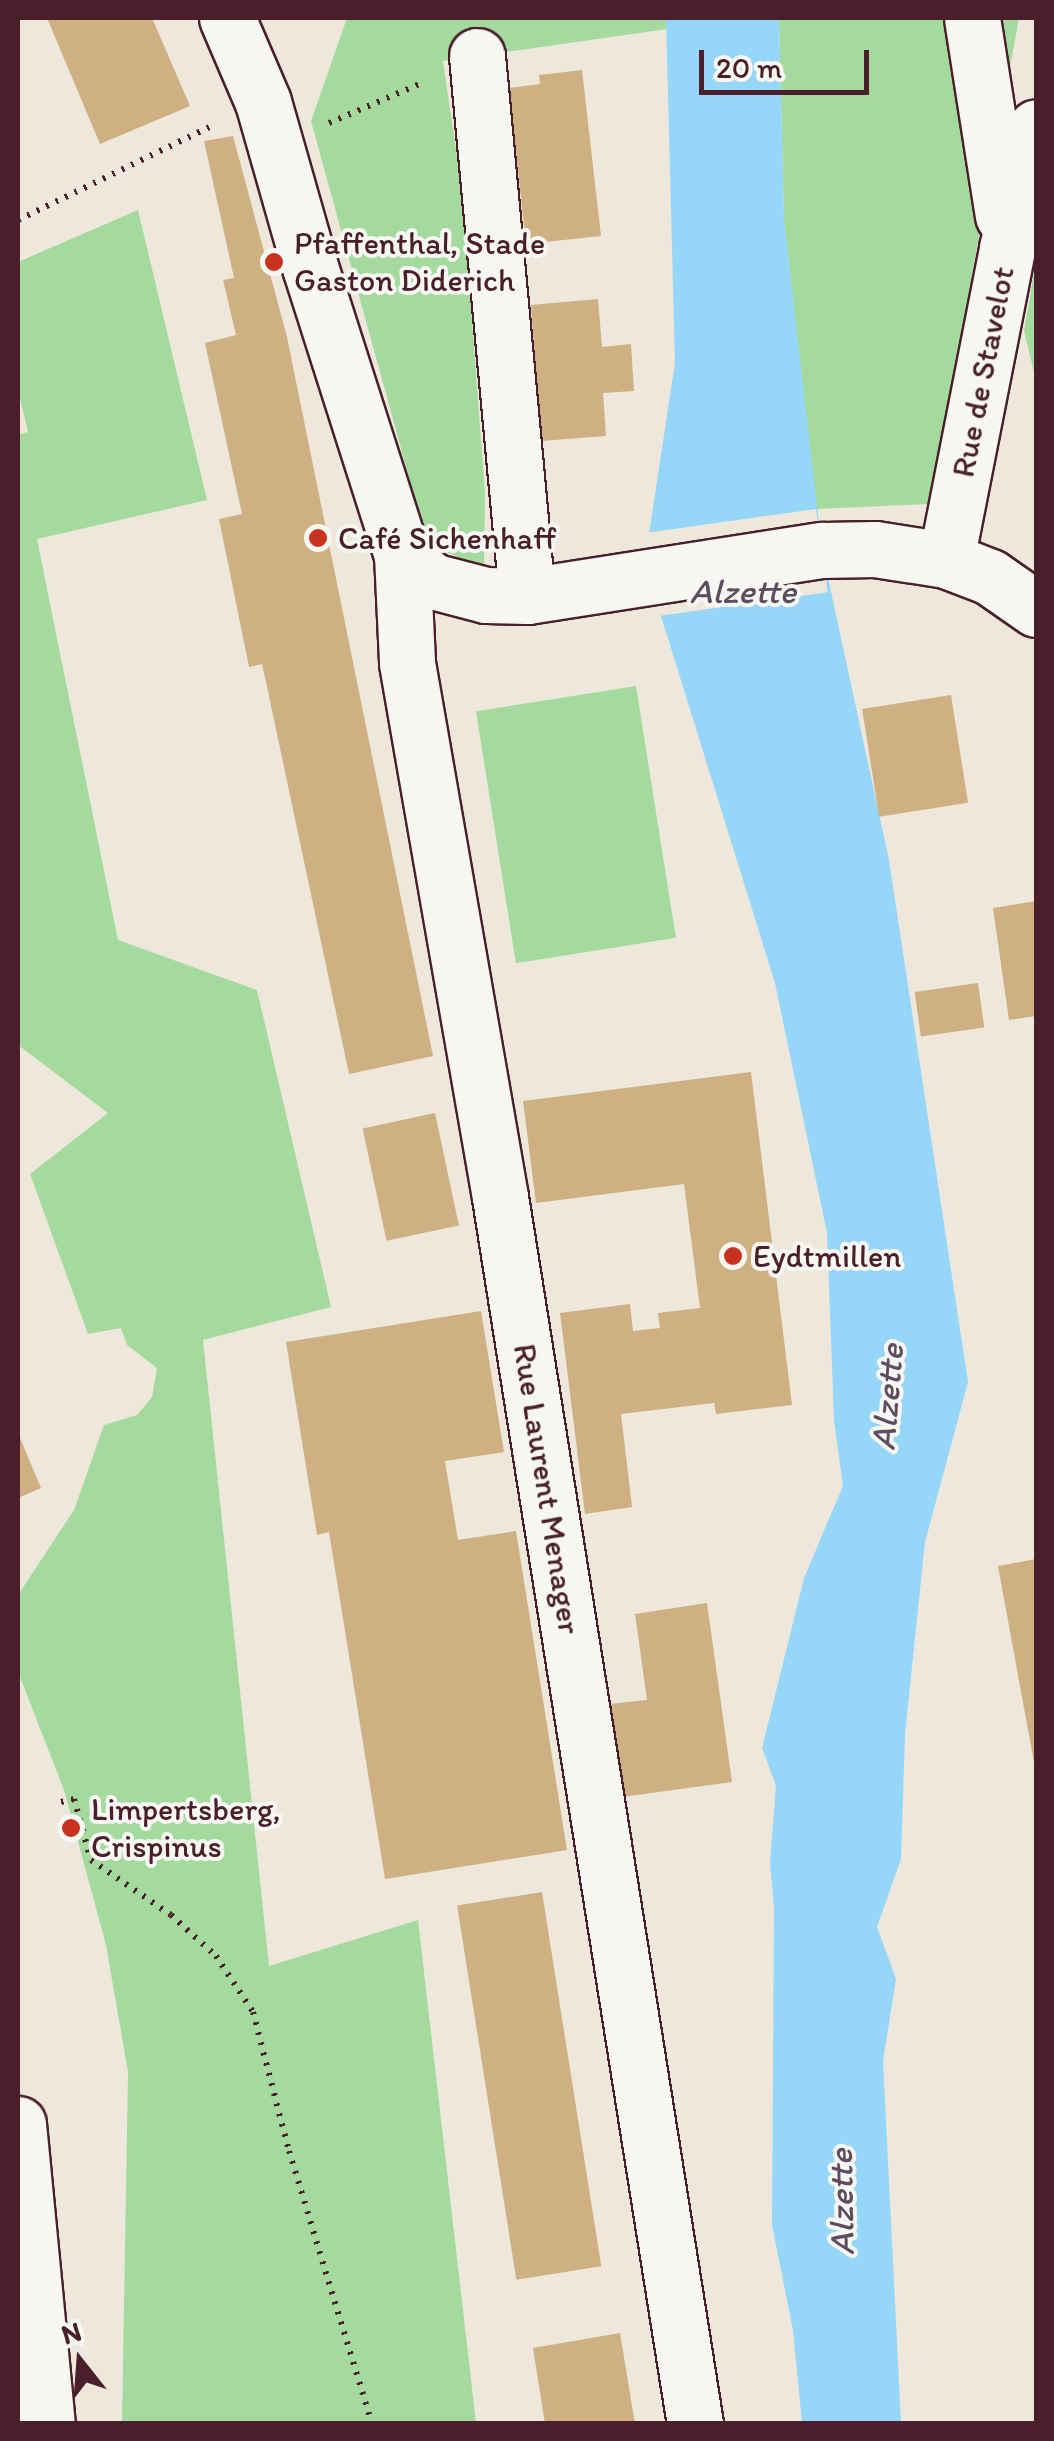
<!DOCTYPE html>
<html>
<head>
<meta charset="utf-8">
<style>
	body { margin:0 }
	#map { position:relative; width:1054px; height:2441px; overflow:hidden; background:#eee8dc; font-family:Itim,sans-serif }
	div>[style] { position:absolute }
	.green>* { inset:0; background:#a4da9e; transform-origin:0 0 }
	.water>* { inset:0; background:#96d6f8 }
	.pier>* { inset:0; background:#eee8dc; transform-origin:0 0 }
	.building>* { inset:0; background:#ceb082; transform-origin:0 0 }
	.path>* { height:6px; margin-top:-3px; transform-origin:0; background:repeating-linear-gradient(90deg,#4a1f2b 0 2.5px,transparent 0 10.5px) }
	.roads { filter:drop-shadow(2px 0 #4a1f2b) drop-shadow(-2px 0 #4a1f2b) drop-shadow(0 2px #4a1f2b) drop-shadow(0 -2px #4a1f2b) }
	.street>* { height:55px; margin:-27.5px; padding:0 27.5px; transform-origin:27.5px; border-radius:27.5px; background:#f6f6f2 }
	.secondary>* { height:55px; margin:-27.5px; padding:0 27.5px; transform-origin:27.5px; border-radius:27.5px; background:#f6f6f2 }
	.primary>* { height:55px; margin:-27.5px; padding:0 27.5px; transform-origin:27.5px; border-radius:27.5px; background:#f6f6f2 }
	.dots>* { width:28px; height:28px; translate:-50% -50%; box-sizing:border-box; border:5px solid #f6f6f2; border-radius:50% }
	span { translate:-50% -50%; white-space:nowrap; text-align:center; line-height:1.15; -webkit-text-stroke:8px #f6f6f2; paint-order:stroke }
	.poi-label { font-size:32px; color:#4a1f2b }
	.left { translate:0 -50%; text-align:left }
	.street-label { font-size:32px; color:#4a1f2b }
	.water-label { font-size:35px; color:#5d4d5e; font-style:italic }
	.frame { position:absolute; inset:0; border:20px solid #4a1f2b; pointer-events:none }
	.north { position:absolute; left:30px; top:2311px; width:100px; height:100px; -webkit-text-stroke:8px #f6f6f2; paint-order:stroke; rotate:343deg; font-size:28px; font-weight:700; line-height:40px; text-align:center; color:#4a1f2b }
	.north::after { content:''; display:block; margin:auto; width:35px; height:45px; background:#4a1f2b; clip-path:polygon(50% 0,100% 100%,50% 72%,0 100%) }
	.scale { position:absolute; left:699px; top:50px; width:170px; height:45px; box-sizing:border-box; border:5px solid #4a1f2b; border-top:0; padding-left:12px; font-size:30px; line-height:35px; white-space:nowrap; color:#4a1f2b; -webkit-text-stroke:8px #f6f6f2; paint-order:stroke }
</style>
</head>
<body>
<div id="map">
	<div class="green">
		<i style="clip-path:polygon(347px 18px,666px 18px,667px 29px,443px 61px,462px 190px,485px 492px,484px 569px,427px 543px,311px 121px)"></i>
		<i style="clip-path:polygon(779px 18px,1019px 18px,930px 504px,816px 509px,784px 220px)"></i>
		<i style="clip-path:polygon(138px 210px,207px 500px,37px 539px,118px 940px,257px 990px,331px 1307px,203px 1340px,269px 1966px,418px 1920px,476px 2423px,122px 2423px,128px 2072px,106px 1945px,64px 1790px,18px 1672px,18px 1595px,74px 1510px,104px 1425px,137px 1415px,152px 1397px,157px 1368px,127px 1345px,121px 1328px,88px 1334px,30px 1174px,108px 1113px,18px 1045px,18px 435px,28px 432px,18px 390px,18px 262px)"></i>
		<i style="clip-path:polygon(1036px 262px,1036px 380px,1024px 331px)"></i>
		<i style="left:636px;top:686px;width:255px;height:162px;rotate:81deg"></i>
	</div>
	<div class="water">
		<i style="clip-path:polygon(666px 18px,779px 18px,784px 220px,822px 550px,889px 860px,968px 1382px,925px 1542px,905px 1734px,901px 1859px,877px 1927px,896px 1979px,883px 2061px,901px 2423px,802px 2423px,793px 2330px,772px 2225px,774px 1908px,770px 1863px,776px 1786px,762px 1748px,804px 1578px,843px 1486px,834px 1421px,827px 1233px,775px 983px,661px 616px,649px 534px,675px 363px)"></i>
	</div>
	<div class="pier">
		<i style="left:816px;top:509px;width:84px;height:169px;rotate:82deg"></i>
	</div>
	<div class="building">
		<i style="clip-path:polygon(47px 18px,152px 18px,190px 106px,100px 144px)"></i>
		<i style="clip-path:polygon(582px 70px,601px 236px,526px 244px,509px 88px,540px 84px,539px 75px)"></i>
		<i style="clip-path:polygon(233px 136px,287px 337px,433px 1056px,349px 1074px,266px 682px,262px 664px,249px 667px,219px 519px,242px 514px,205px 343px,236px 335px,223px 280px,234px 278px,204px 141px)"></i>
		<i style="clip-path:polygon(598px 299px,602px 347px,631px 344px,634px 391px,603px 393px,606px 436px,541px 441px,531px 305px)"></i>
		<i style="left:951px;top:695px;width:109px;height:90px;rotate:81deg"></i>
		<i style="clip-path:polygon(1036px 901px,1036px 1016px,1009px 1020px,993px 908px)"></i>
		<i style="left:978px;top:983px;width:45px;height:64px;rotate:82deg"></i>
		<i style="clip-path:polygon(751px 1072px,792px 1405px,716px 1414px,714px 1403px,621px 1414px,632px 1507px,585px 1514px,560px 1313px,630px 1304px,633px 1331px,660px 1328px,658px 1313px,700px 1308px,684px 1184px,536px 1203px,523px 1101px)"></i>
		<i style="left:435px;top:1113px;width:115px;height:74px;rotate:78deg"></i>
		<i style="clip-path:polygon(481px 1311px,504px 1452px,445px 1461px,458px 1540px,516px 1531px,567px 1850px,385px 1879px,329px 1532px,317px 1535px,286px 1342px)"></i>
		<i style="clip-path:polygon(18px 1433px,41px 1488px,18px 1498px)"></i>
		<i style="clip-path:polygon(1036px 1559px,1036px 1768px,1035px 1768px,998px 1566px)"></i>
		<i style="clip-path:polygon(707px 1603px,732px 1782px,622px 1797px,609px 1704px,647px 1700px,635px 1614px)"></i>
		<i style="left:542px;top:1892px;width:379px;height:86px;rotate:81deg"></i>
		<i style="clip-path:polygon(620px 2333px,635px 2424px,545px 2424px,533px 2348px)"></i>
	</div>
	<div class="path">
		<i style="left:329px;top:123px;width:101px;rotate:-23.3deg"></i>
		<i style="left:18px;top:220px;width:218px;rotate:-25.9deg"></i>
		<i style="left:61px;top:1802px;width:13px;rotate:-13deg"></i>
		<i style="left:74px;top:1799px;width:63px;rotate:74.4deg"></i>
		<i style="left:91px;top:1860px;width:97px;rotate:34.5deg"></i>
		<i style="left:171px;top:1915px;width:61px;rotate:42.3deg"></i>
		<i style="left:216px;top:1956px;width:67px;rotate:56.5deg"></i>
		<i style="left:253px;top:2012px;width:144px;rotate:75.5deg"></i>
		<i style="left:289px;top:2151px;width:285px;rotate:73.1deg"></i>
	</div>
	<div class="roads">
		<div class="street">
			<i style="left:972px;top:18px;width:200px;rotate:81.1deg"></i>
			<i style="left:477px;top:56px;width:542px;rotate:84.71deg"></i>
			<i style="left:402px;top:555px;width:108px;rotate:87.3deg"></i>
			<i style="left:407px;top:663px;width:542px;rotate:80.12deg"></i>
			<i style="left:500px;top:1197px;width:1242px;rotate:80.97deg"></i>
			<i style="left:946px;top:560px;width:318px;rotate:-78.9deg"></i>
			<i style="left:1007px;top:248px;width:124px;rotate:-76.5deg"></i>
		</div>
		<div class="secondary">
			<i style="left:227px;top:18px;width:91px;rotate:66.8deg"></i>
			<i style="left:263px;top:102px;width:172px;rotate:74.1deg"></i>
			<i style="left:310px;top:267px;width:302px;rotate:72.3deg"></i>
			<i style="left:402px;top:555px;width:40px;rotate:41deg"></i>
			<i style="left:432px;top:581px;width:56px;rotate:14.5deg"></i>
			<i style="left:486px;top:595px;width:41px;rotate:1.4deg"></i>
			<i style="left:527px;top:596px;width:299px;rotate:-8.9deg"></i>
			<i style="left:822px;top:550px;width:53px;rotate:-1.1deg"></i>
			<i style="left:875px;top:549px;width:72px;rotate:8.8deg"></i>
			<i style="left:946px;top:560px;width:47px;rotate:21.1deg"></i>
			<i style="left:990px;top:577px;width:56px;rotate:34.8deg"></i>
		</div>
		<div class="primary">
			<i style="left:18px;top:2124px;width:301px;rotate:84.5deg"></i>
		</div>
	</div>
	<div class="dots">
		<i style="left:274px;top:262px;background:#c8321e"></i>
		<i style="left:318px;top:538px;background:#c8321e"></i>
		<i style="left:733px;top:1256px;background:#c8321e"></i>
		<i style="left:71px;top:1828px;background:#c8321e"></i>
	</div>
	<div class="poi-label">
		<span class="left" style="left:294px;top:262px">Pfaffenthal, Stade<br>Gaston Diderich</span>
		<span class="left" style="left:338px;top:538px">Café Sichenhaff</span>
		<span class="left" style="left:753px;top:1256px">Eydtmillen</span>
		<span class="left" style="left:91px;top:1828px">Limpertsberg,<br>Crispinus</span>
	</div>
	<div class="street-label">
		<span style="left:983px;top:372px;rotate:-79deg">Rue de Stavelot</span>
		<span style="left:547px;top:1489px;rotate:81deg">Rue Laurent Menager</span>
	</div>
	<div class="water-label">
		<span style="left:743px;top:591px">Alzette</span>
		<span style="left:887px;top:1397px;rotate:-85deg">Alzette</span>
		<span style="left:841px;top:2202px;rotate:-91deg">Alzette</span>
	</div>
	<div class="frame"></div>
	<div class="north">N</div>
	<div class="scale">20 m</div>
</div>
</body>
</html>
